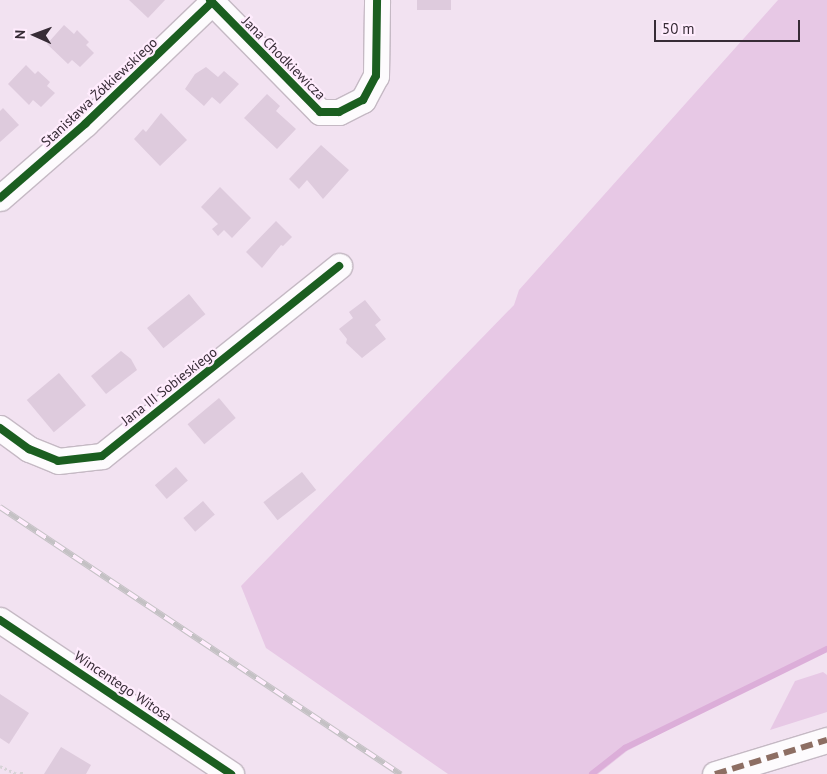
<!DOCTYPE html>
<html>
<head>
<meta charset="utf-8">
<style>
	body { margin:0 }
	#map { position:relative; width:827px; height:774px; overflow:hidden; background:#f2e2f1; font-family:"PT Sans",sans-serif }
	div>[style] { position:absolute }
	.green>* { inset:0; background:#e7c8e5 }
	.stream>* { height:5.5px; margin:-2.75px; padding:0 2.75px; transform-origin:2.75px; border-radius:2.75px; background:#dcaed9 }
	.building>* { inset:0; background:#decbdd; transform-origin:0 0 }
	.path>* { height:3px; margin-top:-1.5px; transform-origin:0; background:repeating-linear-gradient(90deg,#d7d3d7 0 2.5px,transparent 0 5px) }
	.roads { filter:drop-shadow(1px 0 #c5b9c4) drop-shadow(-1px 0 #c5b9c4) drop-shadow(0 1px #c5b9c4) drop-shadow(0 -1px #c5b9c4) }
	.minor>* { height:25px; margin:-12.5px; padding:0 12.5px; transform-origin:12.5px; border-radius:12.5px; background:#fdfbfd }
	.rail>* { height:5.5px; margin-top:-2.75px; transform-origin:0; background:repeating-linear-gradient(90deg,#ffecfd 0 11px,#c4c1c4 0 22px); box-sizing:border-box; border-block:1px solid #c4c1c4 }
	.quiet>* { height:6px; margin-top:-3px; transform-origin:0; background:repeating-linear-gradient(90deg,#8d6e63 0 12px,transparent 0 18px) }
	.cycleway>* { height:8px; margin:-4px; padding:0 4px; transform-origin:4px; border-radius:4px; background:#1b5e20 }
	span { translate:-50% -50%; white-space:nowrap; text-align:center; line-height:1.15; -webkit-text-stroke:4.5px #ffecfd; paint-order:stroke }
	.street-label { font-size:14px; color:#372c36 }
	.north { position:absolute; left:10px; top:10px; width:50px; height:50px; -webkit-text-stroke:4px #ffecfd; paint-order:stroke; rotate:272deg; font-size:14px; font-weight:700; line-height:20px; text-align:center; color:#372c36 }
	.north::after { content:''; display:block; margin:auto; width:18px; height:22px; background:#372c36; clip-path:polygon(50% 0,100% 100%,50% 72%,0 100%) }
	.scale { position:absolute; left:654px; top:20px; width:146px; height:22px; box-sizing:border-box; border:2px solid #372c36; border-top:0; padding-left:6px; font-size:15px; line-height:18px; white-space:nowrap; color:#372c36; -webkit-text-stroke:4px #ffecfd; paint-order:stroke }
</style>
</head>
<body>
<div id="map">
	<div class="green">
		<i style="clip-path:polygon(778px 0,827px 0,827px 647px,627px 751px,598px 774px,448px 774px,266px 648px,241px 586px,514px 305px,519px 290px)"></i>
		<i style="clip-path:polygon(823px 672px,827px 675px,827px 712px,770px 730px,795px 681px)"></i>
	</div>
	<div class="stream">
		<i style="left:592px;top:774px;width:42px;rotate:-38.2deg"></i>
		<i style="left:625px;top:748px;width:225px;rotate:-26.1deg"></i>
	</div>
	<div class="building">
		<i style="clip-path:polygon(129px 0,165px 0,148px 18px)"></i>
		<i style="left:417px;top:0;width:34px;height:10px"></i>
		<i style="clip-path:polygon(64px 25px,74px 34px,77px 30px,89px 42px,86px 45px,94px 53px,80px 67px,72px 60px,68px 64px,47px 44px)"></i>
		<i style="clip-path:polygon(26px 65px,35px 74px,38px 71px,50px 82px,47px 86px,55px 93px,41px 107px,33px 100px,29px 105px,8px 84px)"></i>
		<i style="clip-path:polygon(206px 67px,218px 77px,224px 71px,239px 84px,220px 104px,212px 97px,204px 106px,185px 89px,195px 74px)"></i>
		<i style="clip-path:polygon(267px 94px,280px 106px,276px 111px,296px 129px,277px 149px,244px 118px)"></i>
		<i style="clip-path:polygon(3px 108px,19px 125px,0 142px,0 111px)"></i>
		<i style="clip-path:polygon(161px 113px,187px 140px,160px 166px,134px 139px,143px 129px,146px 132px)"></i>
		<i style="clip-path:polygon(321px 145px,349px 170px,323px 199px,307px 180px,299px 189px,289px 179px)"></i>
		<i style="clip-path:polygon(220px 187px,251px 218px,232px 238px,224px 230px,218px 236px,212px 229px,218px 224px,201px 207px)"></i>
		<i style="clip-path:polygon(276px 221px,292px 237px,283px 246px,281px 245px,262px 268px,246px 252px)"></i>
		<i style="left:189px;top:294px;width:26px;height:54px;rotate:51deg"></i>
		<i style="clip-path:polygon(365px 300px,381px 320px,375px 325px,386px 339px,362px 358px,346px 343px,347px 339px,339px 329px,353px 318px,349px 312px)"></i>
		<i style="clip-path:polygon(121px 351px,131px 359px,137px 370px,106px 394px,91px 376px)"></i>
		<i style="left:59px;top:373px;width:42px;height:42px;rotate:50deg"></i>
		<i style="left:219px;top:398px;width:26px;height:41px;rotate:50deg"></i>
		<i style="left:176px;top:467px;width:18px;height:28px;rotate:49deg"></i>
		<i style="left:302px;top:472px;width:23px;height:49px;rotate:52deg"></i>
		<i style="left:203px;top:501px;width:18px;height:26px;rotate:49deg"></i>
		<i style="clip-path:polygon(0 694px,29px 713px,9px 744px,0 738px)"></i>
		<i style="clip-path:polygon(61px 747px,91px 765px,86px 774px,44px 774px)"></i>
	</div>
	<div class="path">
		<i style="left:0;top:766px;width:19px;rotate:25deg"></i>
		<i style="left:21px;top:774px;width:3px;rotate:-72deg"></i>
	</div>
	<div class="roads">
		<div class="minor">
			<i style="left:210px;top:0;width:157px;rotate:45.5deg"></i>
			<i style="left:320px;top:112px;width:19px"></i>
			<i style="left:339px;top:112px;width:27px;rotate:-27deg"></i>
			<i style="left:363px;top:100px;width:27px;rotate:-62deg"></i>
			<i style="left:376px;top:76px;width:76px;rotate:-89.2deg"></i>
			<i style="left:0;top:198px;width:113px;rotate:-41deg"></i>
			<i style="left:85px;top:124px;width:176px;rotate:-43.8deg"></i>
			<i style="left:0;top:428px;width:36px;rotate:36deg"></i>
			<i style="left:29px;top:449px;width:31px;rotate:22deg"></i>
			<i style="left:58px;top:461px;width:44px;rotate:-6.5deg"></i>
			<i style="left:102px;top:456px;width:304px;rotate:-38.7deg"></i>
			<i style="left:0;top:620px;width:278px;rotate:33.7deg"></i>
			<i style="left:715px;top:774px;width:117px;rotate:-16.9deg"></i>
		</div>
	</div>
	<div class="rail">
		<i style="left:0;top:507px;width:482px;rotate:33.7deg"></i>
	</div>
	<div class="quiet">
		<i style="left:715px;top:774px;width:117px;rotate:-16.9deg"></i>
	</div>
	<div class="cycleway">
		<i style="left:210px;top:0;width:157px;rotate:45.5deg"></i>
		<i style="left:320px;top:112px;width:19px"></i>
		<i style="left:339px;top:112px;width:27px;rotate:-27deg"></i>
		<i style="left:363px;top:100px;width:27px;rotate:-62deg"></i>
		<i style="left:376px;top:76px;width:76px;rotate:-89.2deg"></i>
		<i style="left:0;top:198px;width:113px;rotate:-41deg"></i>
		<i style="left:85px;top:124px;width:176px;rotate:-43.8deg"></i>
		<i style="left:0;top:428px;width:36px;rotate:36deg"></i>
		<i style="left:29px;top:449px;width:31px;rotate:22deg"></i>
		<i style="left:58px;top:461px;width:44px;rotate:-6.5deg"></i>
		<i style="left:102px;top:456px;width:304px;rotate:-38.7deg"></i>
		<i style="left:0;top:620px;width:278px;rotate:33.7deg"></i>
	</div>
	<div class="street-label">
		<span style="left:284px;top:58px;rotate:45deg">Jana Chodkiewicza</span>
		<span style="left:99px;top:92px;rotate:-43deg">Stanisława Żółkiewskiego</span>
		<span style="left:169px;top:386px;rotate:-38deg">Jana III Sobieskiego</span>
		<span style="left:123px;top:686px;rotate:34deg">Wincentego Witosa</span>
	</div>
	<div class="north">N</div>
	<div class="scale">50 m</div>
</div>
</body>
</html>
